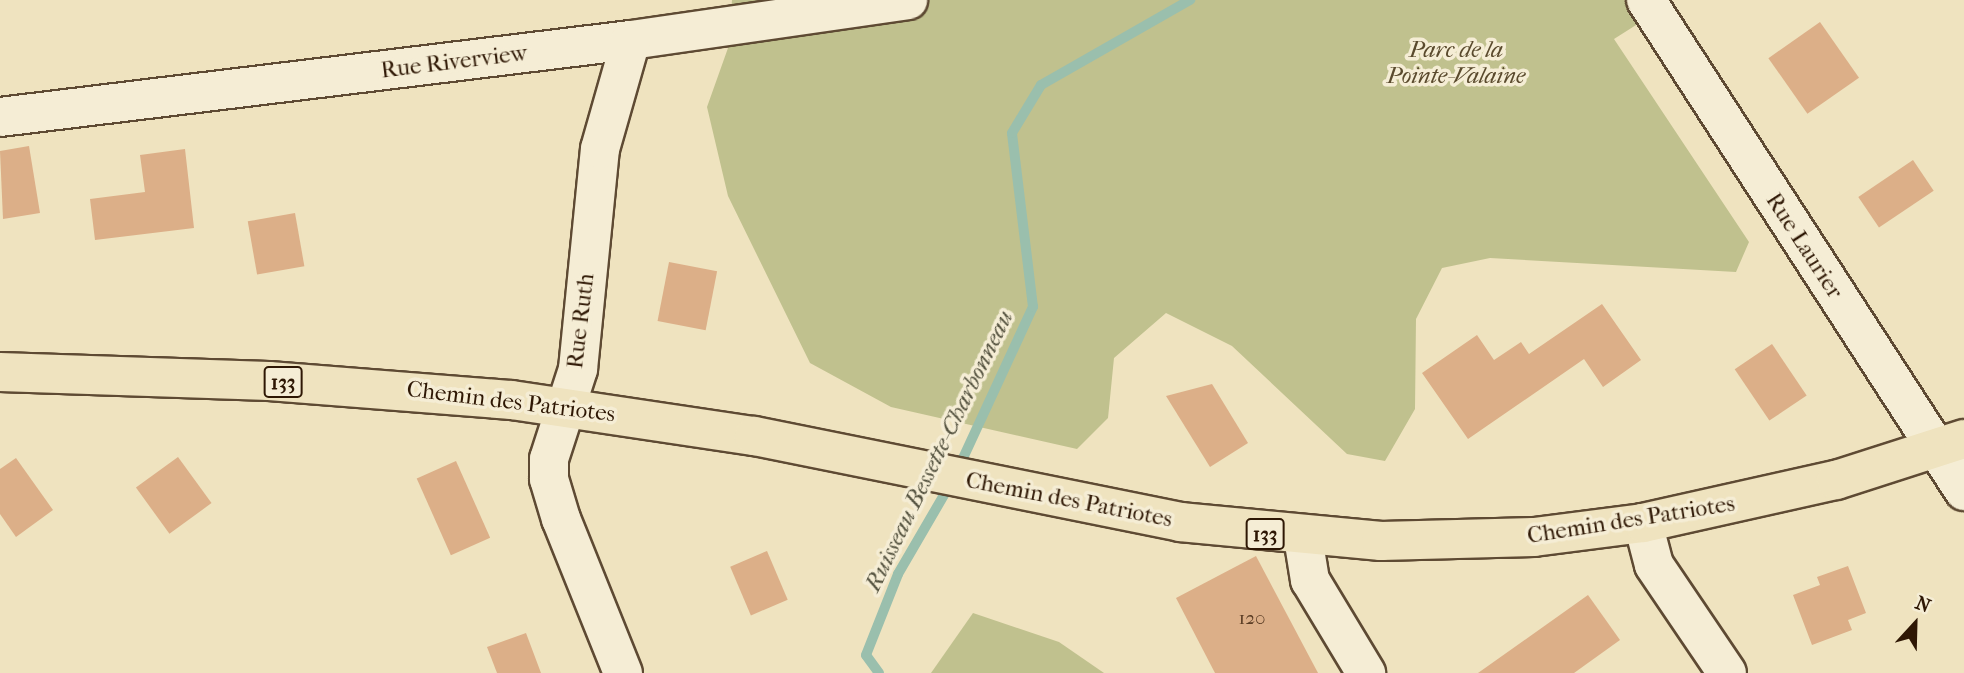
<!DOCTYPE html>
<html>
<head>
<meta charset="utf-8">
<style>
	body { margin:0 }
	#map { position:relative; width:1964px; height:673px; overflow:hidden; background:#efe3bf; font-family:"IM FELL French Canon",serif }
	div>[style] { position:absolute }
	.green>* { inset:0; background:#c0c18e }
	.stream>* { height:10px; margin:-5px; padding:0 5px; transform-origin:5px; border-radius:5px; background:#9abfad }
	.building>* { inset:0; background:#dcaf88; transform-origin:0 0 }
	.roads { filter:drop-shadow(2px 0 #5e4a33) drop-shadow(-2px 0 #5e4a33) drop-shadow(0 2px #5e4a33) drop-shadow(0 -2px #5e4a33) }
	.minor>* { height:38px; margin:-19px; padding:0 19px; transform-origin:19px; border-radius:19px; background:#f5edd5 }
	.major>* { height:38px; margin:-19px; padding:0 19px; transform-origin:19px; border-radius:19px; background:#efe3bf }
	span { translate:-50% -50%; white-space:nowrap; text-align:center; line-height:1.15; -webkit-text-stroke:7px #f5edd5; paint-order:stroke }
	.number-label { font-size:19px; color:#5a3d25 }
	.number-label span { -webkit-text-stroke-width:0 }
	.shield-label span { padding:2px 5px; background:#f5edd5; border:2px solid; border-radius:5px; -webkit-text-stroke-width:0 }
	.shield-label { font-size:21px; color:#2e1704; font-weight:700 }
	.park-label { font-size:23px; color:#5a4a2d; font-style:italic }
	.street-label { font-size:23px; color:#2e1704 }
	.water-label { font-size:24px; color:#54523f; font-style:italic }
	.north { position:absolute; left:1880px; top:589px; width:70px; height:70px; -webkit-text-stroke:5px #f5edd5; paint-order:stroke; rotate:22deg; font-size:19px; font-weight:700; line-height:28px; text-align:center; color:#2e1704 }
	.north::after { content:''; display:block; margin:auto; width:24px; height:32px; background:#2e1704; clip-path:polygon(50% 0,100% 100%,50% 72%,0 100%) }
</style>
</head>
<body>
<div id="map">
	<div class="green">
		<i style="clip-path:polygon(732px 0,1646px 0,1655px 13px,1614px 39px,1749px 242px,1736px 272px,1490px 258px,1442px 268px,1416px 319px,1415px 409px,1385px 461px,1347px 454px,1232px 346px,1166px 313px,1114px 358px,1108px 418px,1077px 449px,891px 407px,810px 363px,728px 196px,707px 107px,728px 48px)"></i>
		<i style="clip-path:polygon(973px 613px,1059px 642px,1104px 673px,931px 673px)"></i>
	</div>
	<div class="stream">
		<i style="left:958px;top:469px;width:179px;rotate:-65.2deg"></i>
		<i style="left:1033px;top:307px;width:175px;rotate:-96.9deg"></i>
		<i style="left:1012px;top:133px;width:56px;rotate:-58.9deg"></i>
		<i style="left:1041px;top:85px;width:172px;rotate:-29.7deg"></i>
		<i style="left:879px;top:673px;width:22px;rotate:-126deg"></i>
		<i style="left:866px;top:655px;width:87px;rotate:-68.4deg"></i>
		<i style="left:898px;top:574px;width:105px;rotate:-59.8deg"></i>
	</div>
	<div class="building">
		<i style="left:1820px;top:22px;width:68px;height:63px;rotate:55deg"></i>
		<i style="clip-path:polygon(29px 146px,40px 213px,3px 219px,0 151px)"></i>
		<i style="clip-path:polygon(185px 149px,194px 228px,95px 240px,90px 199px,145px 192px,140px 155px)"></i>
		<i style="left:1913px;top:160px;width:37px;height:66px;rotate:56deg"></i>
		<i style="left:295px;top:213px;width:54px;height:48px;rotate:80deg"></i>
		<i style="left:669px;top:262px;width:49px;height:60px;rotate:11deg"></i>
		<i style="clip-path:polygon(1602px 304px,1641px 360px,1603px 387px,1584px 359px,1468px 439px,1422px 373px,1477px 335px,1494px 360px,1521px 342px,1529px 354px)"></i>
		<i style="left:1772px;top:344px;width:62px;height:45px;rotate:56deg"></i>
		<i style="clip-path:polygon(1212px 384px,1248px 443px,1210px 467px,1166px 396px)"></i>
		<i style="left:178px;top:457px;width:57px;height:52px;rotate:54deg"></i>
		<i style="clip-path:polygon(16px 458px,53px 510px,16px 537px,0 514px,0 469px)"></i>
		<i style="left:456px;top:461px;width:84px;height:43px;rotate:66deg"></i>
		<i style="left:767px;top:551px;width:53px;height:40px;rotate:67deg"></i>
		<i style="clip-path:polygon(1256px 556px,1318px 673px,1215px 673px,1176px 598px)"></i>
		<i style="clip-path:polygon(1848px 566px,1866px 613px,1848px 620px,1852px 630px,1812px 645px,1793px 595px,1820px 585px,1817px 577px)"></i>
		<i style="clip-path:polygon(1588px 595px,1620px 640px,1574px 673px,1478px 673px)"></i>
		<i style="clip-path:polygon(526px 633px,541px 673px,497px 673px,487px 647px)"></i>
	</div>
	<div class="roads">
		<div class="minor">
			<i style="left:1646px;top:0;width:585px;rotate:57.07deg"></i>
			<i style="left:0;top:117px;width:636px;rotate:-6.96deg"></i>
			<i style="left:631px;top:40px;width:280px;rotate:-8.2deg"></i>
			<i style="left:1643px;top:523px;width:43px;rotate:75.3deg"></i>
			<i style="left:1654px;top:565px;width:130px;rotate:55.9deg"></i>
			<i style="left:1303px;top:537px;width:44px;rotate:80.8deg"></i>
			<i style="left:1310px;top:580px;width:109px;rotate:58.9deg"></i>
			<i style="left:623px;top:673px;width:166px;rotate:-111.9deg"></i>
			<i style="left:561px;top:519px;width:42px;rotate:-106.7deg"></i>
			<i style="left:549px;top:479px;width:20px;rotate:-90deg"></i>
			<i style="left:549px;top:459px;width:95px;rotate:-72.1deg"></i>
			<i style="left:578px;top:369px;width:221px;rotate:-84.3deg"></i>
			<i style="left:600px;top:149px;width:113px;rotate:-74.1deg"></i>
		</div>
		<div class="major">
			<i style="left:0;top:372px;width:269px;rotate:1.9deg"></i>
			<i style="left:269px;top:381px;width:244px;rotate:4.5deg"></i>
			<i style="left:512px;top:400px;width:245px;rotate:8.5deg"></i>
			<i style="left:754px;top:436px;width:435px;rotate:11.4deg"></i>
			<i style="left:1180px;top:522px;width:202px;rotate:5.4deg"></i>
			<i style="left:1381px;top:541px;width:153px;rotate:-1.5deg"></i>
			<i style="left:1534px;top:537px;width:110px;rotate:-7.3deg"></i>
			<i style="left:1643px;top:523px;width:198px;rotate:-12.6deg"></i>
			<i style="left:1836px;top:480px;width:134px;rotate:-17.8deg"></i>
		</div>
	</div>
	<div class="number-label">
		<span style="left:1252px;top:619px">120</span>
	</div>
	<div class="shield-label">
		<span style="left:283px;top:382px">133</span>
		<span style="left:1265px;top:534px">133</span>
	</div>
	<div class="park-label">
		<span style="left:1456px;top:63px">Parc de la<br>Pointe-Valaine</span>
	</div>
	<div class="street-label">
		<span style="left:454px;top:62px;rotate:-7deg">Rue Riverview</span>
		<span style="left:1804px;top:246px;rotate:57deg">Rue Laurier</span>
		<span style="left:581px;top:321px;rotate:-83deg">Rue Ruth</span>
		<span style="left:511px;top:402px;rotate:7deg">Chemin des Patriotes</span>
		<span style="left:1069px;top:500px;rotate:11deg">Chemin des Patriotes</span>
		<span style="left:1631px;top:520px;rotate:-9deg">Chemin des Patriotes</span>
	</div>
	<div class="water-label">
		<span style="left:939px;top:451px;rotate:-64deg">Ruisseau Bessette-Charbonneau</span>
	</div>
	<div class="north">N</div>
</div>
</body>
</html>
